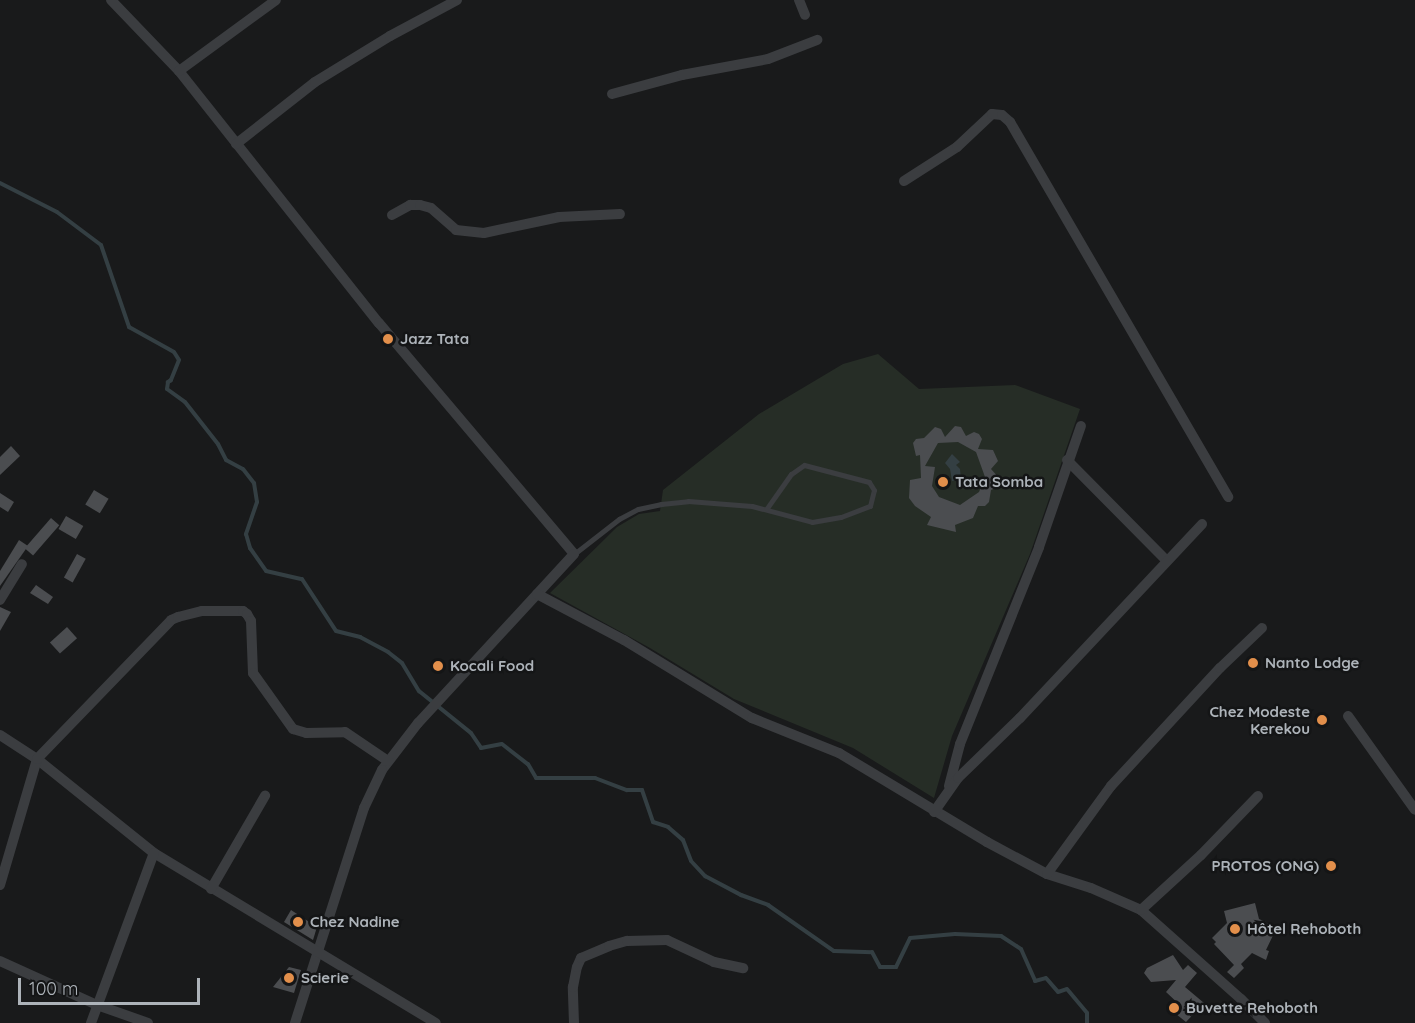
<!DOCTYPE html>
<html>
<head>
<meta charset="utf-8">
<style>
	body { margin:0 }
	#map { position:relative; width:1415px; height:1023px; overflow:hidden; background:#191a1b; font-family:Quicksand,sans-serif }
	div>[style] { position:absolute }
	.green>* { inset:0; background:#262d26 }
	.water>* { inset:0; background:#343f43 }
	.stream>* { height:4px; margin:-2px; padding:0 2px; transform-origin:2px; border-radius:2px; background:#343f43 }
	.building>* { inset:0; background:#4b4d50; transform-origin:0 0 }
	.lane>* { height:5px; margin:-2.5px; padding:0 2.5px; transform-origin:2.5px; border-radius:2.5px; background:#3b3d40 }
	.street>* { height:10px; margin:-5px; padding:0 5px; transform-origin:5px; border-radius:5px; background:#3b3d40 }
	.dots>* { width:16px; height:16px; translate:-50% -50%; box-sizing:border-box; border:3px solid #141516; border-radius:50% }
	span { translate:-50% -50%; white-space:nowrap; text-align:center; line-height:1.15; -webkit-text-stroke:5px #141516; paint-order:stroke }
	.poi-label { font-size:15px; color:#adb3b9; font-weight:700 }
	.left { translate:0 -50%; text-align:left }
	.right { translate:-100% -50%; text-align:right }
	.scale { position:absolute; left:18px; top:978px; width:182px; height:27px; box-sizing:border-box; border:3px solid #adb3b9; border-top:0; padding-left:8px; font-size:18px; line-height:21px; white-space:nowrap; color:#adb3b9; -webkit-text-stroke:4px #141516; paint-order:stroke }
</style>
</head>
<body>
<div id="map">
	<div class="green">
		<i style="clip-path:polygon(878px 354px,919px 389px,1015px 385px,1080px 409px,1030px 554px,952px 736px,934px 798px,853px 748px,734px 699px,650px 648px,550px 593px,617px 527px,639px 514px,660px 511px,663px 490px,759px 414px,843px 364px)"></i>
	</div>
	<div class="water">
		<i style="clip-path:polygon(952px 454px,960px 462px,956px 465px,960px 469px,961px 479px,952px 481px,950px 469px,945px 463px)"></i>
	</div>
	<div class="stream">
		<i style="left:0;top:183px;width:64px;rotate:27deg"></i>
		<i style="left:57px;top:212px;width:55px;rotate:36.9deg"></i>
		<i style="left:101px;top:245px;width:87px;rotate:71.1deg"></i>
		<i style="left:129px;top:327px;width:51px;rotate:29.1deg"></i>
		<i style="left:174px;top:352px;width:9px;rotate:58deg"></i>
		<i style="left:179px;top:360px;width:22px;rotate:112deg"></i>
		<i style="left:171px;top:380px;width:4px;rotate:146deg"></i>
		<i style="left:168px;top:382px;width:7px;rotate:98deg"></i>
		<i style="left:167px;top:389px;width:22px;rotate:36deg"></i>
		<i style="left:185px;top:402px;width:53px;rotate:51.8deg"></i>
		<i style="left:218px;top:444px;width:18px;rotate:63deg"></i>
		<i style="left:226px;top:460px;width:19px;rotate:28deg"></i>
		<i style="left:243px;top:469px;width:18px;rotate:52deg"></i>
		<i style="left:254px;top:483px;width:19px;rotate:81deg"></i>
		<i style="left:257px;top:502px;width:34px;rotate:109deg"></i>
		<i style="left:246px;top:534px;width:15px;rotate:74deg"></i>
		<i style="left:250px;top:548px;width:28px;rotate:55deg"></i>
		<i style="left:266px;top:571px;width:37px;rotate:13deg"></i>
		<i style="left:302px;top:579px;width:62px;rotate:56.8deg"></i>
		<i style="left:336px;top:631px;width:25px;rotate:14deg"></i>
		<i style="left:360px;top:637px;width:32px;rotate:28deg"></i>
		<i style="left:388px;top:652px;width:18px;rotate:38deg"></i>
		<i style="left:402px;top:663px;width:33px;rotate:59deg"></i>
		<i style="left:419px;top:691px;width:67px;rotate:38.9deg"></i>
		<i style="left:471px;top:733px;width:18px;rotate:56deg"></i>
		<i style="left:481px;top:748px;width:21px;rotate:-11deg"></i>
		<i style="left:502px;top:744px;width:33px;rotate:38deg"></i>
		<i style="left:528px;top:764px;width:16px;rotate:60deg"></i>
		<i style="left:536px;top:778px;width:59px"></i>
		<i style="left:595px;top:778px;width:34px;rotate:21deg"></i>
		<i style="left:627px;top:790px;width:15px"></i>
		<i style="left:642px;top:790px;width:34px;rotate:71deg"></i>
		<i style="left:653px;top:822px;width:16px;rotate:18deg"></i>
		<i style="left:668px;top:827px;width:20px;rotate:41deg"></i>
		<i style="left:683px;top:840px;width:22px;rotate:69deg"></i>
		<i style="left:691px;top:861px;width:21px;rotate:47deg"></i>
		<i style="left:705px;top:876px;width:41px;rotate:27.8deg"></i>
		<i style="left:741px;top:895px;width:29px;rotate:20deg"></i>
		<i style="left:768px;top:905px;width:80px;rotate:34.9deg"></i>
		<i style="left:834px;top:951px;width:38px;rotate:2deg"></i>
		<i style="left:872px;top:952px;width:17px;rotate:62deg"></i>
		<i style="left:880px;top:967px;width:16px"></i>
		<i style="left:896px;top:967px;width:32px;rotate:-64deg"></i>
		<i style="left:910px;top:938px;width:45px;rotate:-5.1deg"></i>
		<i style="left:955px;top:934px;width:46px;rotate:2.5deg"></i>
		<i style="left:1001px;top:936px;width:24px;rotate:33deg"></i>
		<i style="left:1021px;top:949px;width:35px;rotate:66deg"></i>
		<i style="left:1035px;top:981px;width:11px;rotate:-15deg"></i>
		<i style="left:1046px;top:978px;width:18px;rotate:49deg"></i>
		<i style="left:1058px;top:992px;width:9px;rotate:-18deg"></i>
		<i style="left:1067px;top:989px;width:31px;rotate:50deg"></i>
		<i style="left:1087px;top:1013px;width:10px;rotate:90deg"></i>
	</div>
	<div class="building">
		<i style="clip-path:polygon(evenodd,955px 426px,961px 427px,966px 436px,974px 432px,979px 434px,982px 439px,978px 449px,993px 450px,998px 461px,991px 469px,1000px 479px,998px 487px,991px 490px,989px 502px,985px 506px,978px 506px,973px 518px,955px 525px,956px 532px,927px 525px,931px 517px,915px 506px,909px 498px,910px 480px,921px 478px,920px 455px,916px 456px,913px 443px,916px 439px,924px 438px,935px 427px,941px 429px,945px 437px,955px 426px,958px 442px,976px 452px,985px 477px,979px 492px,960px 505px,939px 497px,932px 486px,935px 467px,925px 466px,938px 443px,958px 442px)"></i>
		<i style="clip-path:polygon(11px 446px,20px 456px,0 475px,0 457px)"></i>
		<i style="left:94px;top:490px;width:17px;height:17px;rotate:31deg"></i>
		<i style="clip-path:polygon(0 493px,14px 502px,8px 512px,0 507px)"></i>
		<i style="left:66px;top:516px;width:20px;height:15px;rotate:30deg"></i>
		<i style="left:51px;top:518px;width:11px;height:40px;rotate:41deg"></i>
		<i style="clip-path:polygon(19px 540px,28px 546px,0 586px,0 571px)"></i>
		<i style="left:77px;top:554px;width:10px;height:27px;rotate:29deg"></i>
		<i style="clip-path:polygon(36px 585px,53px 597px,48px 604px,30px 593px)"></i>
		<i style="clip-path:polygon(0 607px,11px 612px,0 631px)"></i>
		<i style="left:67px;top:627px;width:15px;height:23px;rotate:48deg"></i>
		<i style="clip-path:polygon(1255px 903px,1259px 919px,1277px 927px,1266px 950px,1269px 951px,1266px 960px,1252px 953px,1241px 964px,1244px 968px,1234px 978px,1227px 972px,1234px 965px,1214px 944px,1216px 942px,1212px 938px,1227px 923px,1224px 911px)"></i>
		<i style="clip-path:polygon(291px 910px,317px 927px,313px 940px,284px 922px)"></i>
		<i style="clip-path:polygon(1173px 955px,1183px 970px,1188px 965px,1197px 973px,1185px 987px,1204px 1003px,1186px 1022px,1176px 1014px,1182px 1007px,1166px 992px,1176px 980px,1151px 982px,1144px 973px,1147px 968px)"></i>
		<i style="clip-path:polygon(289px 967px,301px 970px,294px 993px,273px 987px)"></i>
	</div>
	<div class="lane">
		<i style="left:574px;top:554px;width:57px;rotate:-37.9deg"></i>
		<i style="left:619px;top:519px;width:21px;rotate:-28deg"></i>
		<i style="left:638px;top:509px;width:24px;rotate:-12deg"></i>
		<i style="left:661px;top:504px;width:27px;rotate:-6deg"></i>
		<i style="left:688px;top:501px;width:64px;rotate:4.5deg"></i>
		<i style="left:752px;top:506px;width:62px;rotate:14.9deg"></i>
		<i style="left:812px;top:522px;width:29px;rotate:-10deg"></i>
		<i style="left:841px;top:517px;width:31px;rotate:-21deg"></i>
		<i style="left:870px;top:506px;width:16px;rotate:-76deg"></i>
		<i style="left:874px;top:490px;width:9px;rotate:-122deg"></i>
		<i style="left:869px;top:482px;width:67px;rotate:-165.3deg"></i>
		<i style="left:804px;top:465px;width:16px;rotate:145deg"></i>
		<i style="left:791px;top:474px;width:42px;rotate:125.2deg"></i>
	</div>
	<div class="street">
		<i style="left:111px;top:0;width:98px;rotate:46.2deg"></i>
		<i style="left:179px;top:71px;width:322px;rotate:51.6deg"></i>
		<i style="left:379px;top:323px;width:302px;rotate:49.8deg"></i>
		<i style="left:574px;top:554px;width:230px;rotate:132.7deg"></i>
		<i style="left:418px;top:723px;width:59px;rotate:127.5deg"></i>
		<i style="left:382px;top:770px;width:42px;rotate:115.3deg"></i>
		<i style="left:364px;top:808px;width:226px;rotate:107.8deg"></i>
		<i style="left:799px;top:0;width:16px;rotate:68deg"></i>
		<i style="left:179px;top:71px;width:120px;rotate:-36.2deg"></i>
		<i style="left:612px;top:94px;width:73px;rotate:-15.2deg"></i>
		<i style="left:682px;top:75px;width:87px;rotate:-10.5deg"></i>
		<i style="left:768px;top:59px;width:53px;rotate:-21.2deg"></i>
		<i style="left:236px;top:144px;width:100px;rotate:-38.1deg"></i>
		<i style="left:315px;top:82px;width:88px;rotate:-31.5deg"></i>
		<i style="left:390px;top:36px;width:76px;rotate:-28.2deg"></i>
		<i style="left:904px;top:181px;width:63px;rotate:-32.7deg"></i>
		<i style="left:957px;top:147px;width:48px;rotate:-43.3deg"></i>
		<i style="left:992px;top:114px;width:10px;rotate:6deg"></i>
		<i style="left:1002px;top:115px;width:11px;rotate:41deg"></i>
		<i style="left:1010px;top:122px;width:434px;rotate:59.8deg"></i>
		<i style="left:392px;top:215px;width:21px;rotate:-29deg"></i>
		<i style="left:410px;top:205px;width:10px"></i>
		<i style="left:420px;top:205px;width:11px;rotate:15deg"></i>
		<i style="left:431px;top:208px;width:33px;rotate:41deg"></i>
		<i style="left:456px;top:230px;width:28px;rotate:6deg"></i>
		<i style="left:484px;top:233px;width:77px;rotate:-12deg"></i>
		<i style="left:559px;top:217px;width:61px;rotate:-2.8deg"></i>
		<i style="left:1067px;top:460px;width:141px;rotate:45.3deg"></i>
		<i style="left:537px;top:594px;width:98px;rotate:27.9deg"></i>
		<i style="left:624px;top:640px;width:150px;rotate:31.4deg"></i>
		<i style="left:752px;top:718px;width:94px;rotate:21.9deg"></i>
		<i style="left:839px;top:753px;width:173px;rotate:31deg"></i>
		<i style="left:987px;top:842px;width:68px;rotate:28.1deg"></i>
		<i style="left:1047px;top:874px;width:46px;rotate:17.7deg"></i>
		<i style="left:1091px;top:888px;width:55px;rotate:23.7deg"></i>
		<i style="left:1141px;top:910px;width:134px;rotate:41.7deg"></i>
		<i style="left:1241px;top:999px;width:34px;rotate:45deg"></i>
		<i style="left:0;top:600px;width:42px;rotate:-58.6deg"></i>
		<i style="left:1348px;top:716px;width:115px;rotate:54.5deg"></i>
		<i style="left:0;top:735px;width:44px;rotate:33deg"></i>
		<i style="left:37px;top:759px;width:150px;rotate:38.8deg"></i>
		<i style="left:154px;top:853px;width:329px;rotate:31.1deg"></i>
		<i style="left:949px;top:786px;width:43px;rotate:-75.3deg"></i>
		<i style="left:960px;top:744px;width:212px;rotate:-68.1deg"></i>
		<i style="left:1039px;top:547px;width:128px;rotate:-70.9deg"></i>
		<i style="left:934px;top:812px;width:42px;rotate:-54.8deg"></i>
		<i style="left:958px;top:778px;width:86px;rotate:-44.1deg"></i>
		<i style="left:1020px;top:718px;width:266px;rotate:-46.8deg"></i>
		<i style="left:1047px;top:874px;width:109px;rotate:-54deg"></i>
		<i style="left:1111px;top:786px;width:161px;rotate:-47.3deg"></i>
		<i style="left:1220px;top:668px;width:58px;rotate:-43.6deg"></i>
		<i style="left:0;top:885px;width:131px;rotate:-73.6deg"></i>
		<i style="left:37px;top:759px;width:193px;rotate:-46deg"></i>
		<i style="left:171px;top:620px;width:8px;rotate:-23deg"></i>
		<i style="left:178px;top:617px;width:25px;rotate:-14deg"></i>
		<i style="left:202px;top:611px;width:41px"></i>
		<i style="left:243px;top:611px;width:5px;rotate:37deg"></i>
		<i style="left:247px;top:614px;width:8px;rotate:60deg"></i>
		<i style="left:251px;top:621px;width:52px;rotate:87.8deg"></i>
		<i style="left:253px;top:673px;width:69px;rotate:54.5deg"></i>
		<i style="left:293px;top:729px;width:14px;rotate:17deg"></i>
		<i style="left:306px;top:733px;width:39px;rotate:-1deg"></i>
		<i style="left:345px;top:732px;width:52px;rotate:34deg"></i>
		<i style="left:211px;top:889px;width:108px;rotate:-59.9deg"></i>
		<i style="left:1141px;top:910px;width:81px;rotate:-42.5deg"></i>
		<i style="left:1201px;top:855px;width:82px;rotate:-46deg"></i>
		<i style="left:0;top:961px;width:107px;rotate:24.4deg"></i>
		<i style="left:97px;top:1005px;width:54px;rotate:19.4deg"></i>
		<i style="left:91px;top:1023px;width:181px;rotate:-69.7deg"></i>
		<i style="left:574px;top:1023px;width:36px;rotate:-92deg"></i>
		<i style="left:573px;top:987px;width:20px;rotate:-79deg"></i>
		<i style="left:577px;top:967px;width:10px;rotate:-66deg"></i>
		<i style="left:581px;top:958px;width:30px;rotate:-23deg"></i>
		<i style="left:609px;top:946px;width:19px;rotate:-16deg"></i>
		<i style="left:627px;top:941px;width:40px;rotate:-1.4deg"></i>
		<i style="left:667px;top:940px;width:52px;rotate:25.1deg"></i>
		<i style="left:714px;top:962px;width:30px;rotate:12deg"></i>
	</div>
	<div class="dots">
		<i style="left:388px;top:339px;background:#e28f4b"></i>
		<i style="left:943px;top:482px;background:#e28f4b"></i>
		<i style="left:1253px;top:663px;background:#e28f4b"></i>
		<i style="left:438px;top:666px;background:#e28f4b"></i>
		<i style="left:1322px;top:720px;background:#e28f4b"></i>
		<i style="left:1331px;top:866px;background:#e28f4b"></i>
		<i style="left:298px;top:922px;background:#e28f4b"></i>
		<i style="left:1235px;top:929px;background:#e28f4b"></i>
		<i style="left:289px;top:978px;background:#e28f4b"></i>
		<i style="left:1174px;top:1008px;background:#e28f4b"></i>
	</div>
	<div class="poi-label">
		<span class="left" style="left:400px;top:339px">Jazz Tata</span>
		<span class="left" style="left:955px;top:482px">Tata Somba</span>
		<span class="left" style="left:1265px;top:663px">Nanto Lodge</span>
		<span class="left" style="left:450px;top:666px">Kocali Food</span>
		<span class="right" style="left:1310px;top:720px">Chez Modeste<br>Kerekou</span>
		<span class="right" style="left:1319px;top:866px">PROTOS (ONG)</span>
		<span class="left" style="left:310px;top:922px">Chez Nadine</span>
		<span class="left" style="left:1247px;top:929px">Hôtel Rehoboth</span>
		<span class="left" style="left:301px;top:978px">Scierie</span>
		<span class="left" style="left:1186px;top:1008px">Buvette Rehoboth</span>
	</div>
	<div class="scale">100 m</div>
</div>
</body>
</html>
